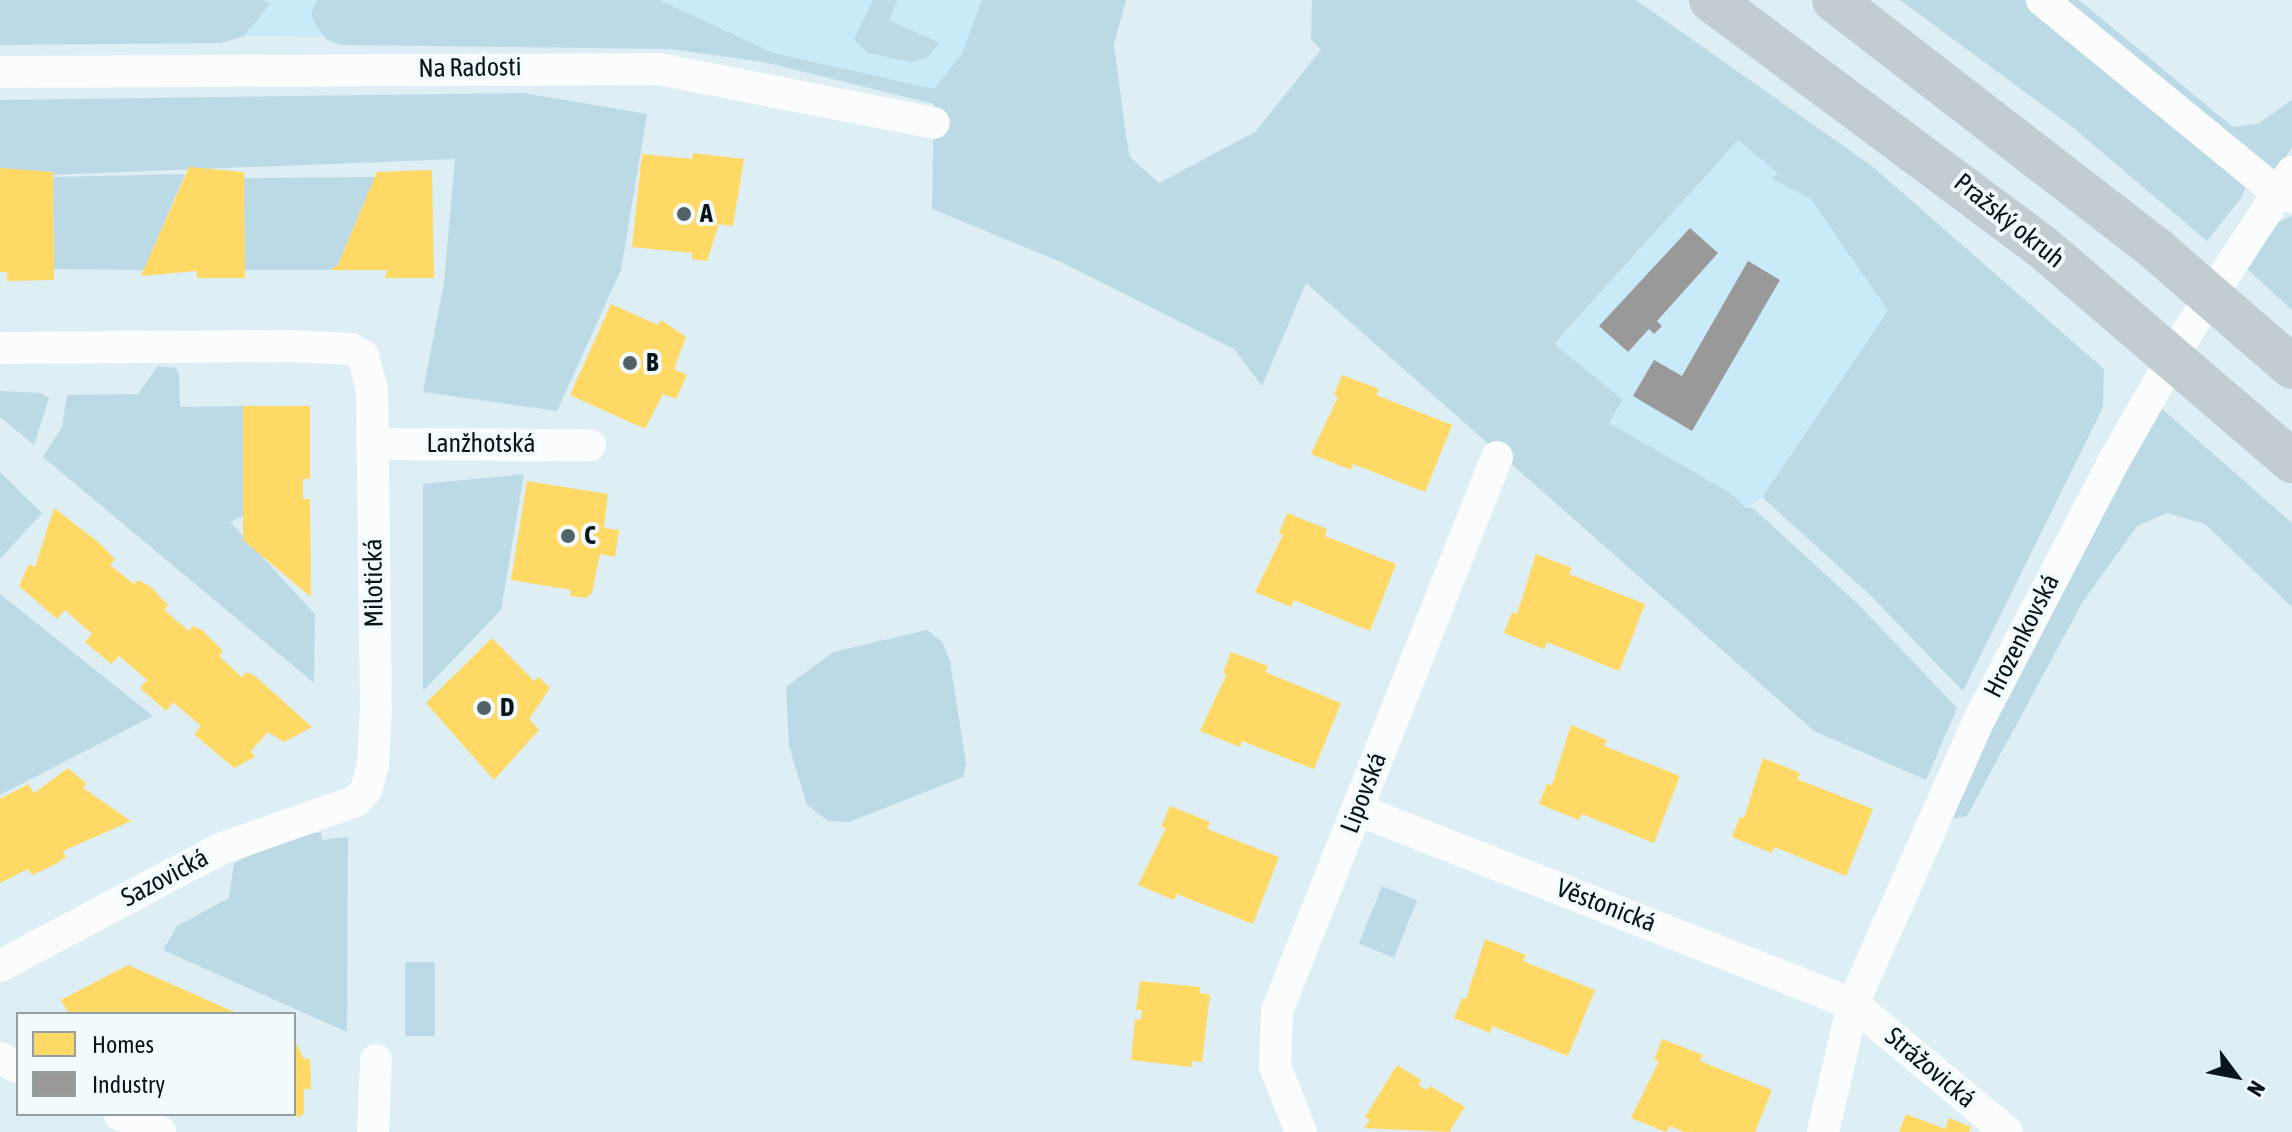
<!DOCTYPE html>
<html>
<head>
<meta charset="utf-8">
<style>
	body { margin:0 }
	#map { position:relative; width:2292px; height:1132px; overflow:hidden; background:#ddeef5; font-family:"Asap Condensed",sans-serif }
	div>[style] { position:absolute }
	.built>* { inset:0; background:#c9eaf8 }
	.green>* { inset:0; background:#bcd9e6; transform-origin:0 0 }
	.homes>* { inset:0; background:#ffd966 }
	.industry>* { inset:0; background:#999 }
	.minor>* { height:32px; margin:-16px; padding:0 16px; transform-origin:16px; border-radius:16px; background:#fafcfe }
	.highway>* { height:44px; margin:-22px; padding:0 22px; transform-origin:22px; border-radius:22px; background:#c2cdd2 }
	.dots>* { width:22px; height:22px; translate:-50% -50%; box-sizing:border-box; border:4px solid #f2fafd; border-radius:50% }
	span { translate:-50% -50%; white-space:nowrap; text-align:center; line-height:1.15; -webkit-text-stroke:8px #f2fafd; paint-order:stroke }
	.street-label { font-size:26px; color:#08161c }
	.poi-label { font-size:26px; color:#08161c; font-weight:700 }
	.left { translate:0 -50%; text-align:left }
	.legend { position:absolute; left:16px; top:1012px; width:280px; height:104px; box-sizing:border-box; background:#f2fafd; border:2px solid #949fa3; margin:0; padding:10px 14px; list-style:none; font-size:24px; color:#08161c }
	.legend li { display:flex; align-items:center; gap:16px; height:40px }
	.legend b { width:40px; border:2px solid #949fa3 }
	.north { position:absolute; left:2196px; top:1036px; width:80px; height:80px; -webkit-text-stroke:6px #f2fafd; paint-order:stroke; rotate:122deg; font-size:22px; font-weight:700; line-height:32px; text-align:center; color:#08161c }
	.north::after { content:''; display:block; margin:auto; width:28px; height:36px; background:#08161c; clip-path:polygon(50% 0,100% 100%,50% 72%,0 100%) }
</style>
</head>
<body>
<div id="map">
	<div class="built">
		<i style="clip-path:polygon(0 0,1107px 0,1075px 114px,651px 38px,0 35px)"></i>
		<i style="clip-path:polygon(1738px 140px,1779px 173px,1773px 179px,1811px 199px,1888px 311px,1762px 497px,1746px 509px,1729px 492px,1608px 422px,1554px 345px)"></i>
	</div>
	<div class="green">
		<i style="clip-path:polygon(0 0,262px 0,270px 4px,244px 36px,221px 43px,0 45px)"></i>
		<i style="clip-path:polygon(317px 0,659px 0,773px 53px,934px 89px,962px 54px,982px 0,1126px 0,1114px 44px,1126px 136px,1130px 157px,1159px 183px,1255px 132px,1321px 50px,1311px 39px,1312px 0,1636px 0,1872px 166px,2104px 369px,2103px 407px,1963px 691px,1869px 594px,1762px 497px,1888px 311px,1811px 199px,1772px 179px,1778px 173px,1738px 140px,1554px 344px,1623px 400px,1609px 423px,1729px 492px,1746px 508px,1753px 508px,1859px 605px,1957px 708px,1926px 780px,1814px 731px,1306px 283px,1262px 386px,1234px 349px,1061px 262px,932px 209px,934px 104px,764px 62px,670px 49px,340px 45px,326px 39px,316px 26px,311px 13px)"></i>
		<i style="clip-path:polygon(873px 0,897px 0,889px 20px,939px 43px,927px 57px,912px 62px,868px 53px,854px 39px)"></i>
		<i style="clip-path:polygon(1900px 0,2031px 0,2246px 187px,2241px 198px,2207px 241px,2071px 126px)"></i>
		<i style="clip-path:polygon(2057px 0,2079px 0,2233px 127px,2258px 124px,2292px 100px,2292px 147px,2275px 172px)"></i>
		<i style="clip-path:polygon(524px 93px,647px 114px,621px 270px,557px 411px,423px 392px,444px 282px,455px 159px,0 177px,0 100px)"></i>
		<i style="clip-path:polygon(185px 174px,144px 270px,54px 269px,53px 177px)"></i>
		<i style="clip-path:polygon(375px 177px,338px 265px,331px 270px,244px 270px,244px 178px)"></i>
		<i style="clip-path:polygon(2292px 215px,2292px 310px,2246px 268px,2272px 226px)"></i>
		<i style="clip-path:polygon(158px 366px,176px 368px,179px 375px,180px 407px,243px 406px,243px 516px,230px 522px,315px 614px,314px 683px,43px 457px,62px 427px,67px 395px,138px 394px)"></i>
		<i style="clip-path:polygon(0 391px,41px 393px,49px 398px,34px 445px,0 417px)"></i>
		<i style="clip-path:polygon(2160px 407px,2292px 523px,2292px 607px,2205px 524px,2167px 513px,2137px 526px,2082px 603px,1967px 816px,1947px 820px,2099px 511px)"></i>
		<i style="clip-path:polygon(0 472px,42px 513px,0 559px)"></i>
		<i style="clip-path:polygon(524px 474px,501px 610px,423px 691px,423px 484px)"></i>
		<i style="clip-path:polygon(0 594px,153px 716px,0 795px)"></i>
		<i style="clip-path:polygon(927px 630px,942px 642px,950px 661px,966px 764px,963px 777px,849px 822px,828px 821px,807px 805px,789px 746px,786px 687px,833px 652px)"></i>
		<i style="clip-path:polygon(321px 832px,322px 840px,348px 837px,347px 1032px,163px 950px,177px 926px,229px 898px,234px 863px,289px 835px)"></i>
		<i style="left:1382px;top:886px;width:38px;height:62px;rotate:22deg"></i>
		<i style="left:405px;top:962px;width:30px;height:74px"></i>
	</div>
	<div class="homes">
		<i style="clip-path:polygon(693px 153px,744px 159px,733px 226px,719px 224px,707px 261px,692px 259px,692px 253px,632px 247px,642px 154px,692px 159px)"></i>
		<i style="clip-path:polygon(189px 167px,244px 172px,245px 278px,197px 278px,197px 271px,141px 276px)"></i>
		<i style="clip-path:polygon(0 168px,53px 172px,54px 280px,7px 281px,7px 272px,0 272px)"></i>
		<i style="clip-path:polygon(432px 170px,434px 278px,385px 278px,387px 270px,331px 270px,338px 265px,377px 172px)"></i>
		<i style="clip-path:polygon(611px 304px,658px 325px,661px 320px,686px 337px,674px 369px,687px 375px,676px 399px,663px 394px,645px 429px,570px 395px)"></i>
		<i style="clip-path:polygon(1342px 375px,1379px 389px,1376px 395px,1452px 425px,1425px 492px,1353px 464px,1351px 470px,1311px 454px,1338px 397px,1334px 395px)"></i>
		<i style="clip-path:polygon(243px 406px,310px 406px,310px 479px,303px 479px,303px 499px,310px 499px,311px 597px,243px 540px)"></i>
		<i style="clip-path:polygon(527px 481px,608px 494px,604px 528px,619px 530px,615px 557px,600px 554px,592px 593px,586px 598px,570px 596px,571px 590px,511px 580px)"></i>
		<i style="clip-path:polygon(54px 508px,97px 541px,115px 559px,110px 565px,134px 584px,138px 580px,151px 587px,168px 605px,164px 610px,189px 631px,193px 626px,202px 630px,223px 651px,219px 656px,242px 677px,247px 672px,255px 676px,312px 727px,284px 742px,268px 732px,251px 751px,255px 757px,234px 768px,194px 734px,201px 726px,173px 702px,166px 711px,140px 688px,147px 680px,119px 656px,111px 664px,85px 642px,92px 634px,65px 610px,57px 619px,19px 586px,29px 564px,35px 567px)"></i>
		<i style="clip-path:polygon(1287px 513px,1327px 529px,1325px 536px,1396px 564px,1370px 631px,1294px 600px,1291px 607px,1255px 592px,1283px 535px,1279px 534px)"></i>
		<i style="clip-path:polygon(1536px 554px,1572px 568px,1569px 574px,1645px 604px,1619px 671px,1547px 642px,1544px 649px,1504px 633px,1512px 612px,1517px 614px)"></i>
		<i style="clip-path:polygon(492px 638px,534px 681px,539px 677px,550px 688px,529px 719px,539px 730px,494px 780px,426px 703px)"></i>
		<i style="clip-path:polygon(1231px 652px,1268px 666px,1265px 672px,1341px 703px,1314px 769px,1242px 741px,1240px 747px,1200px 731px,1227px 674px,1223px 673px)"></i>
		<i style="clip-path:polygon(1571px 725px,1607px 740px,1604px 746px,1680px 776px,1654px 843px,1582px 814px,1579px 820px,1539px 804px,1547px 784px,1552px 785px)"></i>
		<i style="clip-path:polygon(1763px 758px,1800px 773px,1797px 779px,1873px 809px,1846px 876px,1774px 847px,1772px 853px,1732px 837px,1740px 817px,1744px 818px)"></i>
		<i style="clip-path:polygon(68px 768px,86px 783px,83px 788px,131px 821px,63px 851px,66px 857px,54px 865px,32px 875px,28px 869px,0 883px,0 892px,0 799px,28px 784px,34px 793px)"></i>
		<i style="clip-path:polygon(1170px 806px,1210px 822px,1207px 829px,1279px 857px,1253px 924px,1177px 894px,1174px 900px,1138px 885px,1166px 828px,1161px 827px)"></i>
		<i style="clip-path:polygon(1485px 939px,1526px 955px,1523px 961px,1595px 990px,1568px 1056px,1492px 1026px,1490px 1033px,1454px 1018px,1462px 998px,1466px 999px)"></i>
		<i style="clip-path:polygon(128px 965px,239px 1014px,69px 1014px,61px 1000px)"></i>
		<i style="clip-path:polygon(1140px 981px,1200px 987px,1200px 993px,1210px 995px,1202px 1062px,1192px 1061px,1192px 1067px,1131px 1060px,1135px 1019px,1141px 1020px,1142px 1010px,1136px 1010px)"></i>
		<i style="clip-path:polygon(294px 1039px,304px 1059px,310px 1059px,311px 1089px,304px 1089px,304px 1114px,299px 1117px,294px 1115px)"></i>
		<i style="clip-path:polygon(1662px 1039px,1703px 1055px,1700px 1061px,1772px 1090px,1755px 1132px,1684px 1132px,1670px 1126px,1666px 1132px,1631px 1118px,1659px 1061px,1654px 1060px)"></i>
		<i style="clip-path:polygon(1397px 1065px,1421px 1080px,1418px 1085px,1427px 1090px,1430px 1086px,1465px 1107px,1449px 1132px,1364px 1128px,1370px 1120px,1365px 1117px)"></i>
		<i style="clip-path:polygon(1906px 1114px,1945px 1129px,1949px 1118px,1971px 1127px,1969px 1132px,1899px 1132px)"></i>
	</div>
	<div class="industry">
		<i style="clip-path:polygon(1690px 228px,1718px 253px,1657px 321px,1662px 326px,1654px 334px,1649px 329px,1628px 352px,1599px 326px)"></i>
		<i style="clip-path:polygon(1748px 261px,1780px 280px,1692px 431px,1633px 396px,1654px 360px,1682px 376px)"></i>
	</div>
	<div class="minor">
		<i style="left:2042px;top:0;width:305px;rotate:39.3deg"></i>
		<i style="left:2278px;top:193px;width:15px;rotate:16deg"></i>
		<i style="left:0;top:72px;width:659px;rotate:-0.26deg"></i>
		<i style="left:659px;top:69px;width:280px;rotate:11.1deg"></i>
		<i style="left:0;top:348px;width:287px;rotate:-0.4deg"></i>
		<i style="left:287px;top:346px;width:64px;rotate:2.7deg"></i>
		<i style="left:351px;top:349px;width:14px;rotate:30deg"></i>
		<i style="left:363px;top:356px;width:35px;rotate:75deg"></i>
		<i style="left:372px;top:390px;width:319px;rotate:89.3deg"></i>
		<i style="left:376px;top:709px;width:56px;rotate:93.1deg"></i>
		<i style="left:373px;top:765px;width:26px;rotate:106deg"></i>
		<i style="left:366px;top:790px;width:15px;rotate:132deg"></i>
		<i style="left:356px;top:801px;width:144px;rotate:160.6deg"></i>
		<i style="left:220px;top:849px;width:249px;rotate:152deg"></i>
		<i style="left:372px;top:444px;width:218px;rotate:0.3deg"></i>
		<i style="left:1358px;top:810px;width:532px;rotate:21.4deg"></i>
		<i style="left:1853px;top:1004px;width:200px;rotate:39.7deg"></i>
		<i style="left:0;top:1058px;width:20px;rotate:27deg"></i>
		<i style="left:119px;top:1114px;width:45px;rotate:23.7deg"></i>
		<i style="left:373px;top:1132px;width:72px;rotate:-87.6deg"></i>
		<i style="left:1301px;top:1132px;width:71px;rotate:-111.5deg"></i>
		<i style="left:1275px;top:1066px;width:55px;rotate:-87.9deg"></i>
		<i style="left:1277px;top:1011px;width:596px;rotate:-68.34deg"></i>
		<i style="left:1823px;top:1132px;width:131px;rotate:-76.8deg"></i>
		<i style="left:1853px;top:1004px;width:313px;rotate:-66.1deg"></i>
		<i style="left:1980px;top:718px;width:284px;rotate:-62.5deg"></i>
		<i style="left:2111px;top:466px;width:155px;rotate:-60.3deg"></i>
		<i style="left:2188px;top:331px;width:190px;rotate:-56.8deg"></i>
	</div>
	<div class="highway">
		<i style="left:1711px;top:0;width:410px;rotate:36.7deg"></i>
		<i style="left:2040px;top:245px;width:332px;rotate:40.6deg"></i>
		<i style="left:1834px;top:0;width:407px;rotate:37.7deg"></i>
		<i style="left:2156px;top:249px;width:180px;rotate:40.9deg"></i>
	</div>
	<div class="dots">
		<i style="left:684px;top:214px;background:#536268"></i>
		<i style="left:630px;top:363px;background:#536268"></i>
		<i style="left:568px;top:536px;background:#536268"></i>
		<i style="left:484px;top:708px;background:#536268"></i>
	</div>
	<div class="street-label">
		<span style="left:470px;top:68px;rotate:-1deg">Na Radosti</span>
		<span style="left:2009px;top:221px;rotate:39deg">Pražský okruh</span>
		<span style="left:481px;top:444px">Lanžhotská</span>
		<span style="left:374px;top:583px;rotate:-91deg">Milotická</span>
		<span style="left:2022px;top:636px;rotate:-63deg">Hrozenkovská</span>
		<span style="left:1364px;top:793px;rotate:-69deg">Lipovská</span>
		<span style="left:165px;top:878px;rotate:-28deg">Sazovická</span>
		<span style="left:1606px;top:906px;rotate:21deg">Věstonická</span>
		<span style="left:1930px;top:1068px;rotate:40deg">Strážovická</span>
	</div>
	<div class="poi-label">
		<span class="left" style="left:700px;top:214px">A</span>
		<span class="left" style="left:646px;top:363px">B</span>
		<span class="left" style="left:584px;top:536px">C</span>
		<span class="left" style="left:500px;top:708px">D</span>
	</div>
	<ul class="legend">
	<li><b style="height:22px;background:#ffd966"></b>Homes</li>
	<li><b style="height:22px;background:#999"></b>Industry</li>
	</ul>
	<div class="north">N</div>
</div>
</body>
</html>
